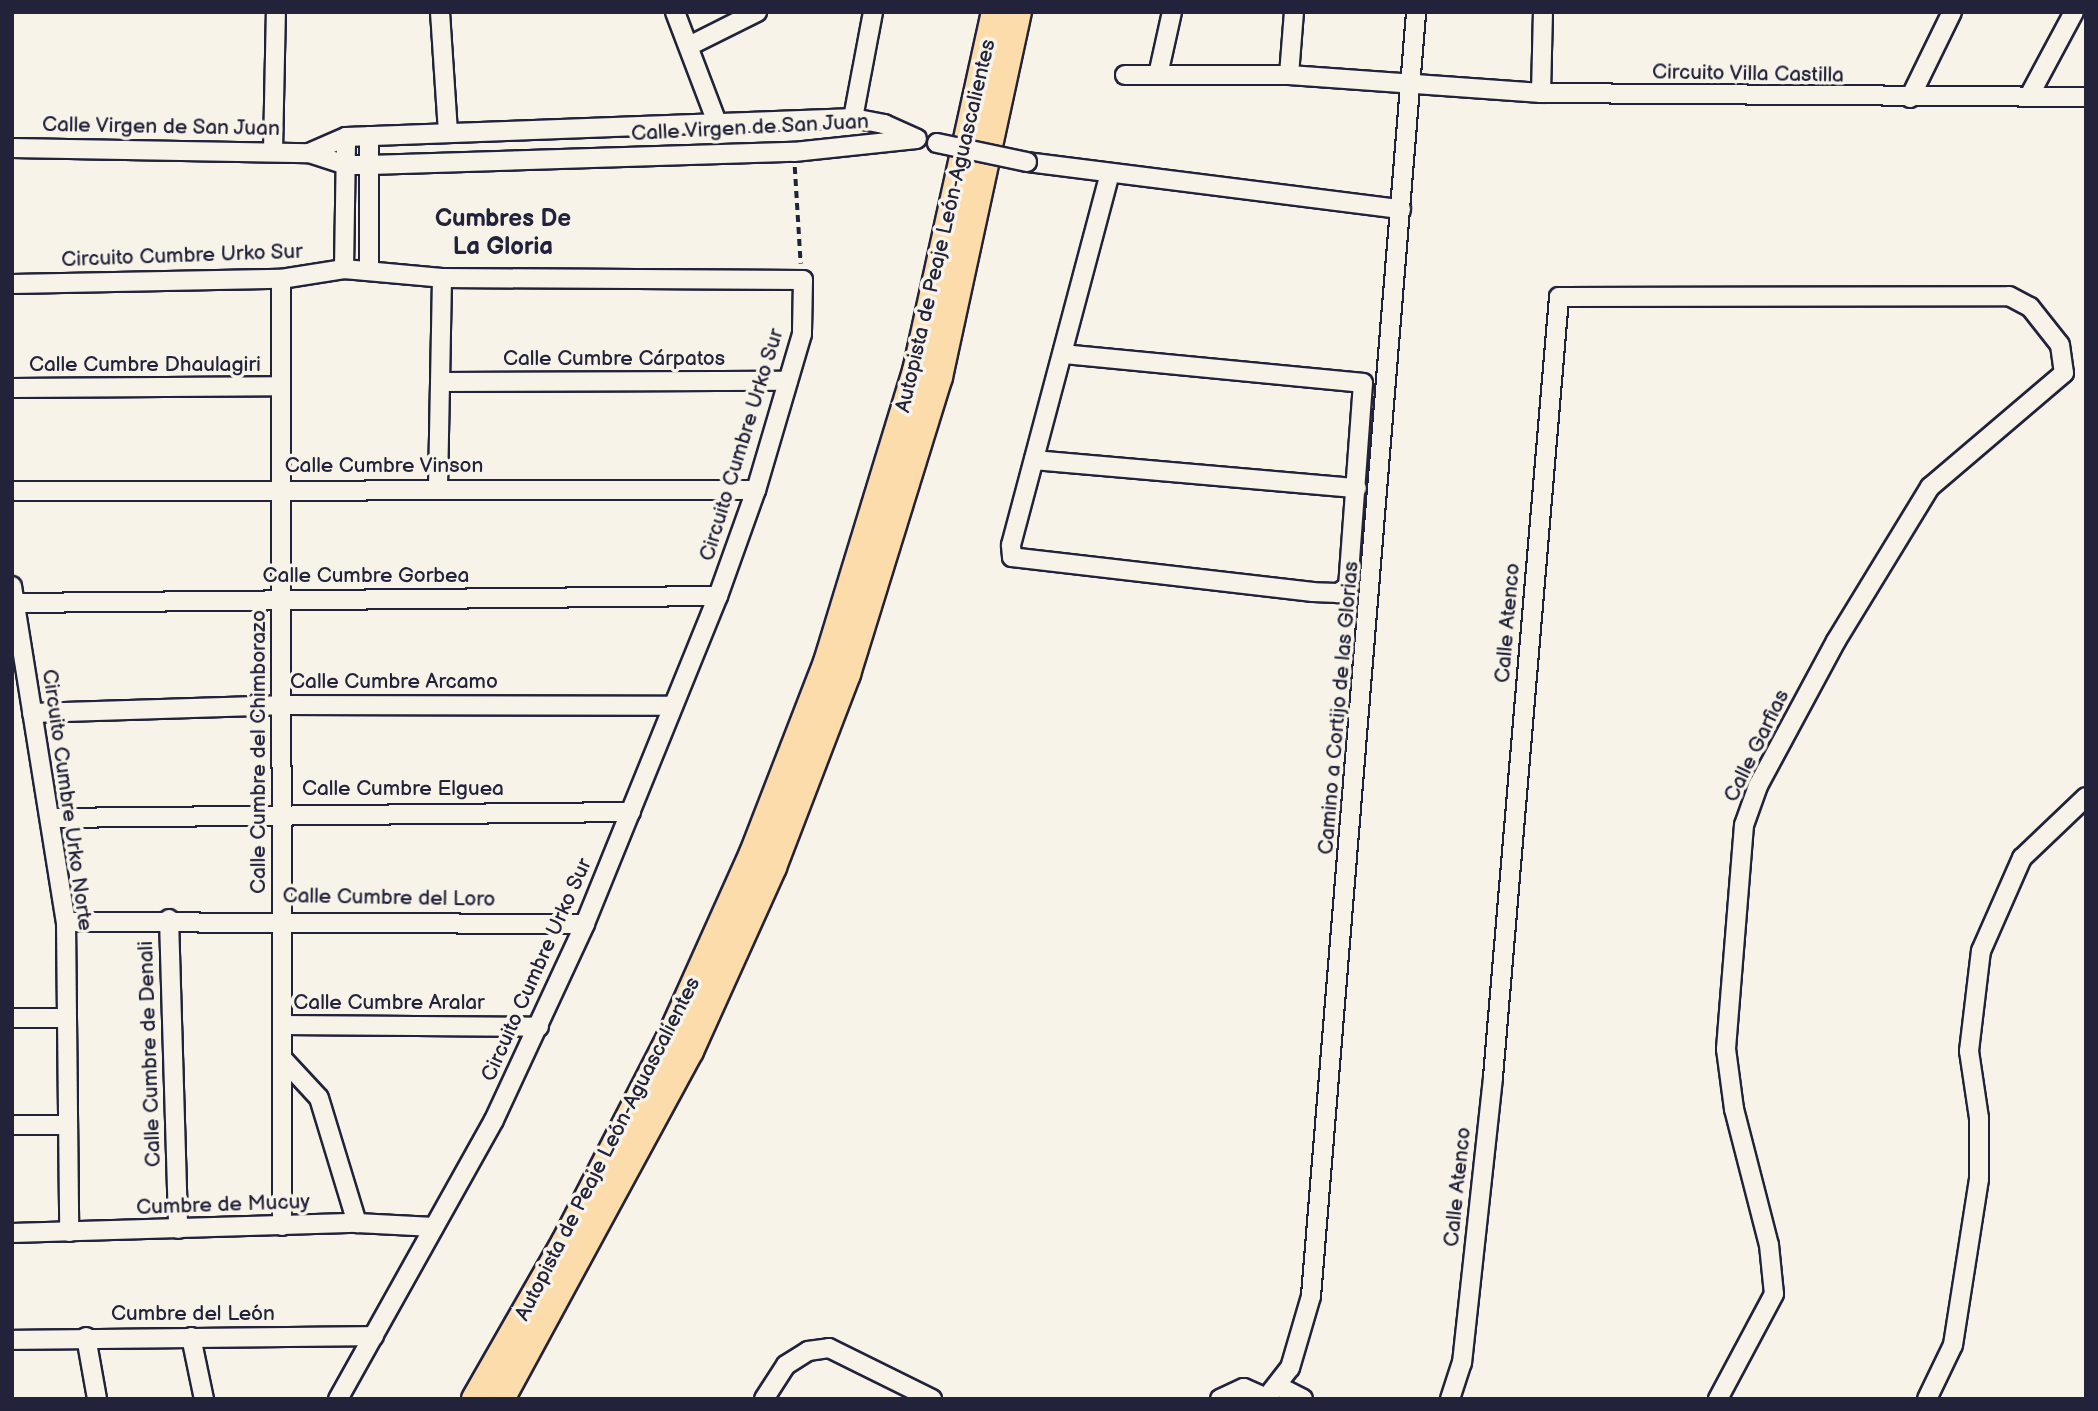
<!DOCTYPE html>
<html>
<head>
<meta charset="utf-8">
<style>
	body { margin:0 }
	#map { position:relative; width:2098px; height:1411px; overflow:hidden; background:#f7f3e8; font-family:"Balsamiq Sans",sans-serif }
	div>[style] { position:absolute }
	.path>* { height:3.5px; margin-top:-1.75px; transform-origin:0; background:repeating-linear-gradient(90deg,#22223b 0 7px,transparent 0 12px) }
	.roads { filter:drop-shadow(2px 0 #22223b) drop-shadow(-2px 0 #22223b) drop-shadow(0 2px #22223b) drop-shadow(0 -2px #22223b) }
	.minor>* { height:18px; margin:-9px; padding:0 9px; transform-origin:9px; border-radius:9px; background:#f7f3e8 }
	.highway>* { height:26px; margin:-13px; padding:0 13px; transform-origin:13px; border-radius:13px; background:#fddcac }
	.bridges { filter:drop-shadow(2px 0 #22223b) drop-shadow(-2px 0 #22223b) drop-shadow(0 2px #22223b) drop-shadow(0 -2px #22223b) }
	.minor-bridge>* { height:18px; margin:-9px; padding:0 9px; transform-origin:9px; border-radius:9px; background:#f7f3e8 }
	span { translate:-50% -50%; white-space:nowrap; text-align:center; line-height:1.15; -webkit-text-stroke:7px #f7f3e8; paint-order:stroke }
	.street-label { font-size:21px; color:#22223b }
	.quarter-label { font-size:24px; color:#22223b; font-weight:700 }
	.frame { position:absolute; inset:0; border:14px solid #22223b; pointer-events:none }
</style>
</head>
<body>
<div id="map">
	<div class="path">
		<i style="left:795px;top:167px;width:97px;rotate:86.5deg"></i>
	</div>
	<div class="roads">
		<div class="minor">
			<i style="left:440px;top:12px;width:120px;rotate:86.2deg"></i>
			<i style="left:675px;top:12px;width:121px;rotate:69.2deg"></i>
			<i style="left:691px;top:45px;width:74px;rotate:-26.6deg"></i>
			<i style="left:1125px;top:75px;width:164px"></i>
			<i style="left:1289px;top:75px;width:253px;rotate:4.1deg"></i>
			<i style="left:1541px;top:93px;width:545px;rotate:0.42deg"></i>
			<i style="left:1158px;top:75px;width:65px;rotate:-77.5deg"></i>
			<i style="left:1289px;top:75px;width:63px;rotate:-85.5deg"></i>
			<i style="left:1541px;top:93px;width:81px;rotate:-88.6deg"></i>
			<i style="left:2029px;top:96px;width:95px;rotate:-61.8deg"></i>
			<i style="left:1910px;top:98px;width:96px;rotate:-64deg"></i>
			<i style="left:853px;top:118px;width:108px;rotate:-79.3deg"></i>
			<i style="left:369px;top:136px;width:133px;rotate:90deg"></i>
			<i style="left:12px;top:148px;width:297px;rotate:1deg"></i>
			<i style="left:309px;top:153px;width:39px;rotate:18deg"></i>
			<i style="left:346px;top:165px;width:23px"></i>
			<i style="left:369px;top:165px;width:425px;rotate:-1.8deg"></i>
			<i style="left:794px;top:152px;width:123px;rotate:-6.1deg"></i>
			<i style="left:273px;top:151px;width:139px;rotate:-88.8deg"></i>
			<i style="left:309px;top:153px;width:40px;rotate:-23.4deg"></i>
			<i style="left:346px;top:137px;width:507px;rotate:-2.15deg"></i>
			<i style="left:853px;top:118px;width:32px;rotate:11deg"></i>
			<i style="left:884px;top:124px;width:36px;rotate:24deg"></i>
			<i style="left:1027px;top:162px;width:377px;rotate:7.2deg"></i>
			<i style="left:344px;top:269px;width:132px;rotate:-89.1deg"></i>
			<i style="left:281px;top:279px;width:947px;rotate:89.94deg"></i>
			<i style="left:12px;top:284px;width:269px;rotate:-1.1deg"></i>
			<i style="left:281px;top:279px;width:64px;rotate:-9deg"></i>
			<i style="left:344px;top:269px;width:98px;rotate:5.2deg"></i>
			<i style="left:442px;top:278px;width:361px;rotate:0.3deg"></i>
			<i style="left:803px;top:280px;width:54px;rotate:91.1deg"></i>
			<i style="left:802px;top:334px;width:163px;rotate:106.4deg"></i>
			<i style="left:756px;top:490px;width:113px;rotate:109.7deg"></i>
			<i style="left:718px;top:596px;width:354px;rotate:112.1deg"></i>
			<i style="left:585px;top:924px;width:216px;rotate:114.9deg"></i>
			<i style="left:494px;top:1120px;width:320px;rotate:119.2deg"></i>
			<i style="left:1063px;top:354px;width:301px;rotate:5.5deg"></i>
			<i style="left:1363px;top:383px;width:205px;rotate:94.2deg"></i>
			<i style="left:1348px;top:587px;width:12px;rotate:149deg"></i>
			<i style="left:1338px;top:593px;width:25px;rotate:-178deg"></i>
			<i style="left:1313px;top:592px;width:303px;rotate:-173.4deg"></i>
			<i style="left:1012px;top:557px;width:12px;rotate:-95deg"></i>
			<i style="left:1011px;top:545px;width:384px;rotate:-75.1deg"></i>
			<i style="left:441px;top:382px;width:347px;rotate:-0.2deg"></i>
			<i style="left:12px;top:388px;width:267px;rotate:-0.4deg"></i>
			<i style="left:1034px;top:460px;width:324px;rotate:5deg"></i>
			<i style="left:438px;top:487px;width:209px;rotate:-88.9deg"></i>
			<i style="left:12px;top:491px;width:744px;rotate:-0.08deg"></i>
			<i style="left:12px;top:586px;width:340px;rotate:80.9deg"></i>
			<i style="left:66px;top:922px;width:310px;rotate:89.4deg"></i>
			<i style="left:15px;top:603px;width:703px;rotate:-0.57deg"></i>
			<i style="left:32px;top:713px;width:249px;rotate:-1.8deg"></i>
			<i style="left:281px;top:705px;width:392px;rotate:0.1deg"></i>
			<i style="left:50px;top:818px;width:581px;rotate:-0.59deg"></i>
			<i style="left:169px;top:919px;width:310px;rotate:88.3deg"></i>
			<i style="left:66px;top:922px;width:519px;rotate:0.22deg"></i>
			<i style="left:12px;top:1018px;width:52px"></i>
			<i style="left:282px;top:1025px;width:257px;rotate:0.4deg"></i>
			<i style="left:282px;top:1058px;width:54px;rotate:47.2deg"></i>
			<i style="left:319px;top:1098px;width:131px;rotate:73.1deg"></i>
			<i style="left:12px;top:1125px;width:53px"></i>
			<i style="left:12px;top:1233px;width:345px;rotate:-1.7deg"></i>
			<i style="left:357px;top:1223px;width:77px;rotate:3deg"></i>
			<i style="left:86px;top:1337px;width:63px;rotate:79.9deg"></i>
			<i style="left:191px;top:1337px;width:63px;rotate:78.2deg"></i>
			<i style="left:12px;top:1340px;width:362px;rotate:-0.6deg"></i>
			<i style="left:1278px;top:1386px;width:28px;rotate:27deg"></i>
			<i style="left:1267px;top:1397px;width:37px;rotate:-52deg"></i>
			<i style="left:1290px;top:1368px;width:75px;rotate:-73.7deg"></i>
			<i style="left:1311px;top:1296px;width:1288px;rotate:-85.32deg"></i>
			<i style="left:764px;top:1399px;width:40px;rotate:-57.1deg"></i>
			<i style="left:786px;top:1365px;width:26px;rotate:-32deg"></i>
			<i style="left:808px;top:1351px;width:21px;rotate:-8deg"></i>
			<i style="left:829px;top:1348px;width:115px;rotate:26.3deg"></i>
			<i style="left:1220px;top:1399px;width:26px;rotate:-25deg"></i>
			<i style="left:1244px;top:1388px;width:27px;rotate:24deg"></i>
			<i style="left:1450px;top:1399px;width:38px;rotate:-72deg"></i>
			<i style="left:1462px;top:1363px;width:288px;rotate:-83.8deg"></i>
			<i style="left:1493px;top:1077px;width:783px;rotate:-85.16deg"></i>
			<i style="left:1559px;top:297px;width:450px;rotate:-0.1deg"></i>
			<i style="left:2009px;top:296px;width:24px;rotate:28deg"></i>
			<i style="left:2030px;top:307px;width:48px;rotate:51.7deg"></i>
			<i style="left:2060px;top:345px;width:28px;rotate:82deg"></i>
			<i style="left:2064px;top:373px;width:176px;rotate:139.6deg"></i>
			<i style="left:1930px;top:487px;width:180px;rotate:121.4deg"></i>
			<i style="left:1836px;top:641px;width:165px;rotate:118.3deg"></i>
			<i style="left:1758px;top:786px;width:41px;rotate:109.7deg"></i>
			<i style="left:1744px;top:825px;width:225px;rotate:94.6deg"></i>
			<i style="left:1726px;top:1049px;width:61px;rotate:82.4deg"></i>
			<i style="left:1734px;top:1109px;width:140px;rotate:75.6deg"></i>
			<i style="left:1769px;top:1245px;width:49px;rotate:84.2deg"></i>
			<i style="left:1774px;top:1294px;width:119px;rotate:118.1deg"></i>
			<i style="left:1927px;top:1399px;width:60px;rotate:-64.3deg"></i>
			<i style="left:1953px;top:1345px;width:168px;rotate:-81.1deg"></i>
			<i style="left:1979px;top:1179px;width:61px;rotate:-90deg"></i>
			<i style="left:1979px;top:1118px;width:68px;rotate:-98.5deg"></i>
			<i style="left:1969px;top:1051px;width:101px;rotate:-83.2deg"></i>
			<i style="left:1981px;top:951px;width:102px;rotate:-66.2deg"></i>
			<i style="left:2022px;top:858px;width:88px;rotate:-43.6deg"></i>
		</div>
		<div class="highway">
			<i style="left:475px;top:1399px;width:181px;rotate:-60.2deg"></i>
			<i style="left:565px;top:1242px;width:227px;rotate:-62.8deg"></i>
			<i style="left:669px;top:1040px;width:205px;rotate:-65.8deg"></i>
			<i style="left:753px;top:853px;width:205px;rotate:-68.8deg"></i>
			<i style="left:827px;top:662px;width:304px;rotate:-73deg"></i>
			<i style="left:916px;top:371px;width:368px;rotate:-77.6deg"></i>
			<i style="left:501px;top:1399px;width:396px;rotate:-61.5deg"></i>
			<i style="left:690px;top:1051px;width:202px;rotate:-65.7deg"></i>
			<i style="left:773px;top:867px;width:207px;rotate:-69deg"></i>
			<i style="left:847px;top:674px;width:311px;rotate:-72.8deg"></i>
			<i style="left:939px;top:377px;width:373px;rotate:-77.8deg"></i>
		</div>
	</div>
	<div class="bridges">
		<div class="minor-bridge">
			<i style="left:937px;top:143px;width:92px;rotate:11.9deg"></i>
		</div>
	</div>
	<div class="street-label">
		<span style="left:1748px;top:74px;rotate:1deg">Circuito Villa Castilla</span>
		<span style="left:161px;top:127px;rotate:1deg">Calle Virgen de San Juan</span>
		<span style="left:750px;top:128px;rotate:-3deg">Calle Virgen de San Juan</span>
		<span style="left:946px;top:226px;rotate:-77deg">Autopista de Peaje León-Aguascalientes</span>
		<span style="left:182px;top:256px;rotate:-2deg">Circuito Cumbre Urko Sur</span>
		<span style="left:614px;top:359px">Calle Cumbre Cárpatos</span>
		<span style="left:145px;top:365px">Calle Cumbre Dhaulagiri</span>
		<span style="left:742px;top:445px;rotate:-73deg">Circuito Cumbre Urko Sur</span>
		<span style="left:384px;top:466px">Calle Cumbre Vinson</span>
		<span style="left:366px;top:576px">Calle Cumbre Gorbea</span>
		<span style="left:1508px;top:623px;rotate:-85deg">Calle Atenco</span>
		<span style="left:394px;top:682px">Calle Cumbre Arcamo</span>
		<span style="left:1339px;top:708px;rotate:-85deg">Camino a Cortijo de las Glorias</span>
		<span style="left:1757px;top:746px;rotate:-64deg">Calle Garfias</span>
		<span style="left:259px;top:752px;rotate:-90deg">Calle Cumbre del Chimborazo</span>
		<span style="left:403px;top:789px">Calle Cumbre Elguea</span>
		<span style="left:67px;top:800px;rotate:82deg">Circuito Cumbre Urko Norte</span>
		<span style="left:389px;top:898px;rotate:1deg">Calle Cumbre del Loro</span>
		<span style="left:537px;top:970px;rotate:-66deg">Circuito Cumbre Urko Sur</span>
		<span style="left:389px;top:1003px">Calle Cumbre Aralar</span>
		<span style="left:150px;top:1054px;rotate:-92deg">Calle Cumbre de Denali</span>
		<span style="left:608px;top:1149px;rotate:-63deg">Autopista de Peaje León-Aguascalientes</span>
		<span style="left:1458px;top:1187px;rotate:-84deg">Calle Atenco</span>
		<span style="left:223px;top:1205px;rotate:-2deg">Cumbre de Mucuy</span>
		<span style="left:193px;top:1314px">Cumbre del León</span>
	</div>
	<div class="quarter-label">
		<span style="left:503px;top:233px">Cumbres De<br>La Gloria</span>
	</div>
	<div class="frame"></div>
</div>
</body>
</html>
